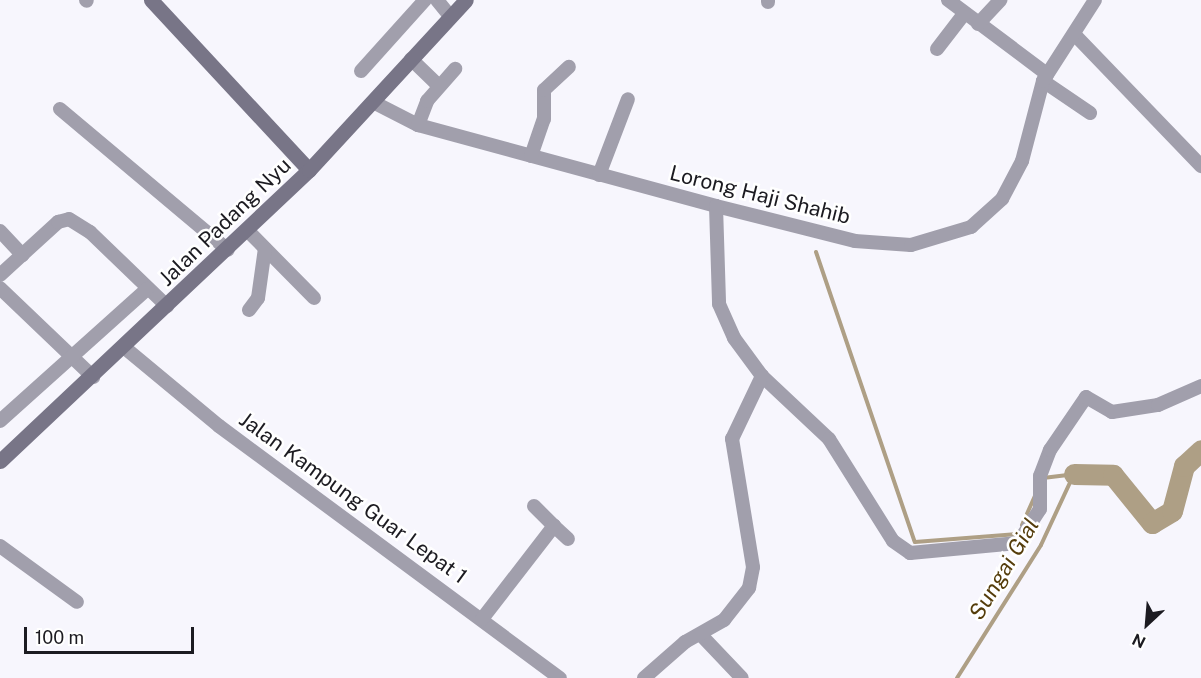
<!DOCTYPE html>
<html>
<head>
<meta charset="utf-8">
<style>
	body { margin:0 }
	#map { position:relative; width:1201px; height:678px; overflow:hidden; background:#f7f6fd; font-family:"Public Sans",sans-serif }
	div>[style] { position:absolute }
	.stream>* { height:4px; margin:-2px; padding:0 2px; transform-origin:2px; border-radius:2px; background:#ae9f85 }
	.river>* { height:21px; margin:-10.5px; padding:0 10.5px; transform-origin:10.5px; border-radius:10.5px; background:#ae9f85 }
	.street>* { height:14px; margin:-7px; padding:0 7px; transform-origin:7px; border-radius:7px; background:#a19fac }
	.secondary>* { height:15px; margin:-7.5px; padding:0 7.5px; transform-origin:7.5px; border-radius:7.5px; background:#787587 }
	span { translate:-50% -50%; white-space:nowrap; text-align:center; line-height:1.15; -webkit-text-stroke:5px #fff; paint-order:stroke }
	.street-label { font-size:21px; color:#1c1b21 }
	.water-label { font-size:22px; color:#553d0b; font-style:italic }
	.north { position:absolute; left:1117px; top:594px; width:60px; height:60px; -webkit-text-stroke:4px #fff; paint-order:stroke; rotate:206deg; font-size:16px; font-weight:700; line-height:24px; text-align:center; color:#1c1b21 }
	.north::after { content:''; display:block; margin:auto; width:21px; height:27px; background:#1c1b21; clip-path:polygon(50% 0,100% 100%,50% 72%,0 100%) }
	.scale { position:absolute; left:24px; top:627px; width:170px; height:27px; box-sizing:border-box; border:3px solid #1c1b21; border-top:0; padding-left:8px; font-size:18px; line-height:21px; white-space:nowrap; color:#1c1b21; -webkit-text-stroke:4px #fff; paint-order:stroke }
</style>
</head>
<body>
<div id="map">
	<div class="stream">
		<i style="left:816px;top:252px;width:306px;rotate:71.2deg"></i>
		<i style="left:915px;top:542px;width:103px;rotate:-4.4deg"></i>
		<i style="left:1043px;top:478px;width:31px;rotate:-7deg"></i>
		<i style="left:1022px;top:525px;width:32px;rotate:-66deg"></i>
		<i style="left:957px;top:678px;width:157px;rotate:-57.7deg"></i>
		<i style="left:1041px;top:545px;width:78px;rotate:-65.1deg"></i>
	</div>
	<div class="river">
		<i style="left:1074px;top:474px;width:39px;rotate:1deg"></i>
		<i style="left:1113px;top:475px;width:62px;rotate:50.9deg"></i>
		<i style="left:1152px;top:523px;width:23px;rotate:-31deg"></i>
		<i style="left:1172px;top:511px;width:47px;rotate:-75.1deg"></i>
		<i style="left:1184px;top:466px;width:23px;rotate:-43deg"></i>
	</div>
	<div class="street">
		<i style="left:86px;top:0;width:1px;rotate:45deg"></i>
		<i style="left:437px;top:0;width:21px;rotate:51deg"></i>
		<i style="left:948px;top:0;width:124px;rotate:36.8deg"></i>
		<i style="left:768px;top:2px;width:2px;rotate:-90deg"></i>
		<i style="left:978px;top:24px;width:33px;rotate:-47deg"></i>
		<i style="left:1075px;top:35px;width:182px;rotate:46.1deg"></i>
		<i style="left:937px;top:49px;width:44px;rotate:-52.4deg"></i>
		<i style="left:411px;top:59px;width:39px;rotate:44deg"></i>
		<i style="left:361px;top:71px;width:96px;rotate:-48deg"></i>
		<i style="left:1043px;top:81px;width:57px;rotate:34.2deg"></i>
		<i style="left:373px;top:102px;width:51px;rotate:27.1deg"></i>
		<i style="left:418px;top:125px;width:309px;rotate:15.2deg"></i>
		<i style="left:716px;top:206px;width:143px;rotate:14.1deg"></i>
		<i style="left:855px;top:241px;width:56px;rotate:4.1deg"></i>
		<i style="left:911px;top:245px;width:63px;rotate:-16.7deg"></i>
		<i style="left:971px;top:227px;width:42px;rotate:-42.1deg"></i>
		<i style="left:1002px;top:199px;width:43px;rotate:-62.2deg"></i>
		<i style="left:1022px;top:161px;width:83px;rotate:-75.3deg"></i>
		<i style="left:1043px;top:81px;width:96px;rotate:-57.3deg"></i>
		<i style="left:60px;top:109px;width:219px;rotate:40deg"></i>
		<i style="left:418px;top:125px;width:26px;rotate:-69deg"></i>
		<i style="left:427px;top:101px;width:43px;rotate:-48.8deg"></i>
		<i style="left:531px;top:156px;width:39px;rotate:-71deg"></i>
		<i style="left:544px;top:119px;width:29px;rotate:-90deg"></i>
		<i style="left:544px;top:90px;width:34px;rotate:-43deg"></i>
		<i style="left:599px;top:175px;width:81px;rotate:-69.1deg"></i>
		<i style="left:716px;top:206px;width:98px;rotate:88.2deg"></i>
		<i style="left:719px;top:304px;width:37px;rotate:66deg"></i>
		<i style="left:734px;top:338px;width:47px;rotate:53.6deg"></i>
		<i style="left:762px;top:376px;width:92px;rotate:43.2deg"></i>
		<i style="left:829px;top:439px;width:120px;rotate:57.9deg"></i>
		<i style="left:893px;top:541px;width:21px;rotate:35deg"></i>
		<i style="left:910px;top:553px;width:108px;rotate:-5.3deg"></i>
		<i style="left:1018px;top:543px;width:40px;rotate:-57.1deg"></i>
		<i style="left:1040px;top:509px;width:33px;rotate:-90deg"></i>
		<i style="left:1040px;top:476px;width:28px;rotate:-69deg"></i>
		<i style="left:1050px;top:450px;width:64px;rotate:-55.8deg"></i>
		<i style="left:1086px;top:397px;width:30px;rotate:30deg"></i>
		<i style="left:1112px;top:412px;width:47px;rotate:-8.7deg"></i>
		<i style="left:1158px;top:405px;width:47px;rotate:-23.8deg"></i>
		<i style="left:0;top:231px;width:33px;rotate:47deg"></i>
		<i style="left:248px;top:231px;width:94px;rotate:45.4deg"></i>
		<i style="left:0;top:275px;width:79px;rotate:-42.4deg"></i>
		<i style="left:58px;top:222px;width:11px;rotate:-15deg"></i>
		<i style="left:69px;top:219px;width:25px;rotate:32deg"></i>
		<i style="left:90px;top:232px;width:107px;rotate:43.9deg"></i>
		<i style="left:0;top:288px;width:129px;rotate:43.7deg"></i>
		<i style="left:249px;top:310px;width:15px;rotate:-53deg"></i>
		<i style="left:258px;top:298px;width:50px;rotate:-82deg"></i>
		<i style="left:125px;top:348px;width:122px;rotate:39.7deg"></i>
		<i style="left:219px;top:426px;width:424px;rotate:36.5deg"></i>
		<i style="left:0;top:421px;width:198px;rotate:-41.9deg"></i>
		<i style="left:534px;top:506px;width:28px;rotate:45deg"></i>
		<i style="left:0;top:546px;width:95px;rotate:36deg"></i>
		<i style="left:482px;top:619px;width:118px;rotate:-52.3deg"></i>
		<i style="left:554px;top:526px;width:19px;rotate:43deg"></i>
		<i style="left:701px;top:635px;width:59px;rotate:46.4deg"></i>
		<i style="left:644px;top:678px;width:55px;rotate:-41.3deg"></i>
		<i style="left:685px;top:642px;width:45px;rotate:-29.4deg"></i>
		<i style="left:724px;top:620px;width:41px;rotate:-52deg"></i>
		<i style="left:749px;top:588px;width:21px;rotate:-79deg"></i>
		<i style="left:753px;top:567px;width:130px;rotate:-99.3deg"></i>
		<i style="left:732px;top:439px;width:70px;rotate:-64.5deg"></i>
	</div>
	<div class="secondary">
		<i style="left:151px;top:0;width:232px;rotate:47.1deg"></i>
		<i style="left:0;top:461px;width:424px;rotate:-43.3deg"></i>
		<i style="left:309px;top:170px;width:231px;rotate:-47.3deg"></i>
	</div>
	<div class="street-label">
		<span style="left:760px;top:195px;rotate:14deg">Lorong Haji Shahib</span>
		<span style="left:225px;top:222px;rotate:-44deg">Jalan Padang Nyu</span>
		<span style="left:353px;top:498px;rotate:36deg">Jalan Kampung Guar Lepat 1</span>
	</div>
	<div class="water-label">
		<span style="left:1004px;top:569px;rotate:-59deg">Sungai Gial</span>
	</div>
	<div class="north">N</div>
	<div class="scale">100 m</div>
</div>
</body>
</html>
